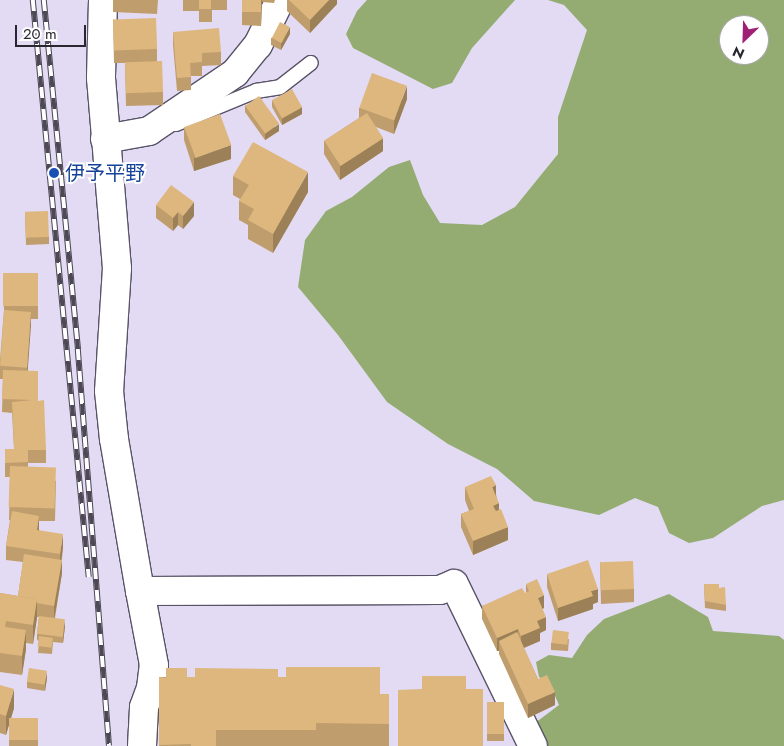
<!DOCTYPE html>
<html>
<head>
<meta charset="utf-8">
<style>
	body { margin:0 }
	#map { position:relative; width:784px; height:746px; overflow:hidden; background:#e2dbf3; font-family:Jost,"Noto Sans JP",sans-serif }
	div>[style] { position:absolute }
	.forest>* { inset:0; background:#94ac71 }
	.roads { filter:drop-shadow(1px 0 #595367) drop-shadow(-1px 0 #595367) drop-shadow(0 1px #595367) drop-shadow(0 -1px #595367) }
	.service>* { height:14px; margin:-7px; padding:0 7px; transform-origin:7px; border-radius:7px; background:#fff }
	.minor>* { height:28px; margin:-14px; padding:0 14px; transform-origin:14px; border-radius:14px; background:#fff }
	.rail>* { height:5.5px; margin-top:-2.75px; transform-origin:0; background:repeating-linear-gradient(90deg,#fff 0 11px,#4c4854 0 22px); box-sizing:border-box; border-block:1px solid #4c4854 }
	.wall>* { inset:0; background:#bf9d6c; transform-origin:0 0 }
	.shaded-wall>* { inset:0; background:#9b8058 }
	.building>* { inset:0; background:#deb77e; transform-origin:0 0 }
	.dots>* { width:14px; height:14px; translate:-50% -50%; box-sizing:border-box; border:2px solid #fff; border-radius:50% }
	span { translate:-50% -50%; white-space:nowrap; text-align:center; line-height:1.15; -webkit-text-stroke:4px #fff; paint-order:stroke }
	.transit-label { font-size:20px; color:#164399 }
	.left { translate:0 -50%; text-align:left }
	.north { position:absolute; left:719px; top:15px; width:50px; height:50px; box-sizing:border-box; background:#fff; border:1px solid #a9a8ac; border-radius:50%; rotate:204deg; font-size:14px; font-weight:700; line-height:20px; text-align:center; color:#29262f }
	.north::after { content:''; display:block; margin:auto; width:18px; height:22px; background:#9f2175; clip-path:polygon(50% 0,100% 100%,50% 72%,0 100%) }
	.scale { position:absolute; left:15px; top:25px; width:71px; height:22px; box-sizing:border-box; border:2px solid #29262f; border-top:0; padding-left:6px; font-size:15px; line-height:18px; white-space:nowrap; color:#29262f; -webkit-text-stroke:4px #fff; paint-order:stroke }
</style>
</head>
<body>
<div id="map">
	<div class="forest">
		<i style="clip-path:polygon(367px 0,515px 0,472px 48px,452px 83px,433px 89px,353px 48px,346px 34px,357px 11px)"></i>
		<i style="clip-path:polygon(evenodd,548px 0,784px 0,784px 500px,762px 506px,713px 538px,689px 543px,669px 533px,658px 507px,635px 498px,599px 515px,534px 501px,497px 469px,448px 444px,387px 402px,338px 335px,298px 287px,305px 240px,326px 211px,352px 197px,389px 167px,410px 160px,423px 195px,440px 223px,482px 225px,515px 207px,558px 154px,558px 117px,587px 30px,564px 5px,548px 0,729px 25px,759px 25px,759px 55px,729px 55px,729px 25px)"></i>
		<i style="clip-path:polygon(669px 594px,708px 617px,713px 631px,779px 636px,784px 640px,784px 746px,545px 746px,535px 723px,559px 705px,549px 682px,539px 677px,536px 662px,549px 655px,572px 658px,587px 635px,604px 619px)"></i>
	</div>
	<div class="roads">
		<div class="service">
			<i style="left:176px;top:124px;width:87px;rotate:-22.4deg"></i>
			<i style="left:256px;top:91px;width:24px;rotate:-9deg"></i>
			<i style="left:280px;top:87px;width:39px;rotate:-38deg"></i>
		</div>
		<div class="minor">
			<i style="left:103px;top:0;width:78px;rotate:91.5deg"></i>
			<i style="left:101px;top:78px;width:191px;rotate:85.2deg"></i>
			<i style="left:117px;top:268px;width:123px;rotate:93.7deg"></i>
			<i style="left:109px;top:391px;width:48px;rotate:84.1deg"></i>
			<i style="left:114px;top:439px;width:154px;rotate:80.3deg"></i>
			<i style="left:105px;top:139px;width:45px;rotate:-10.3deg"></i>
			<i style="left:149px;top:131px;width:104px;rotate:-34deg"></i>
			<i style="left:235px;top:73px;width:36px;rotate:-51deg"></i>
			<i style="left:258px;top:45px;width:50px;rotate:-63.9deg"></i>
			<i style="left:142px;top:746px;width:39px;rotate:-87deg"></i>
			<i style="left:144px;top:707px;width:20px;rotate:-70deg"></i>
			<i style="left:151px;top:688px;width:23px;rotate:-83deg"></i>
			<i style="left:154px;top:665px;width:75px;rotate:-100.7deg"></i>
			<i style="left:140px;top:591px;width:300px;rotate:-0.2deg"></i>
			<i style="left:440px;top:590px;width:15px;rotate:-23deg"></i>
			<i style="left:454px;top:584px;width:180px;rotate:64deg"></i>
		</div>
	</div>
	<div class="rail">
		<i style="left:33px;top:0;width:580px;rotate:84.46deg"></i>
		<i style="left:44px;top:0;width:351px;rotate:84.4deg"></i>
		<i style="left:78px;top:349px;width:398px;rotate:85.5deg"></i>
	</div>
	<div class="wall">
		<i style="clip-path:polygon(113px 0,158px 0,157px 14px,113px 12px)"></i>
		<i style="clip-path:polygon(183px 0,227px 0,227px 10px,212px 10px,212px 22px,199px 22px,199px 11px,183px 11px)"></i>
		<i style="clip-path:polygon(242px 0,275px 0,274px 3px,262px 2px,261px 26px,242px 25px)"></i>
		<i style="clip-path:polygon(287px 0,337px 0,337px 4px,310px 33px,287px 11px)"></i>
		<i style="clip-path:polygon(113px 19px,157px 49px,157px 61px,163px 92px,163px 105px,126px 106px,125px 63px,114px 63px)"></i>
		<i style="clip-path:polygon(173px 32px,221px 52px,221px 65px,202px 66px,202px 76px,191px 76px,191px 90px,177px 91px,173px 45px)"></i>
		<i style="clip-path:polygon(290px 34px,281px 50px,271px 45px,271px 38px)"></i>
		<i style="clip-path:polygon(407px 99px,394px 134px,376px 127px,383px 151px,340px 180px,324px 154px,324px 141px,359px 118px,359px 108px)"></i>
		<i style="clip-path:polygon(272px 100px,302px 114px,282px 125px,272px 107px)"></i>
		<i style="clip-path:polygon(245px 105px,279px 131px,265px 140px,245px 112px)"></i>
		<i style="clip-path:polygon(184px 127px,231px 159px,194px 171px,184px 140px)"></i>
		<i style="clip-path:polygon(233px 176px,308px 192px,273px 253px,248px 239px,248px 225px,239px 220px,239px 201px,240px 199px,233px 195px)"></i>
		<i style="clip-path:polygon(156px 205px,194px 216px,183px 229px,178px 225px,173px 231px,156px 218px)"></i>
		<i style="clip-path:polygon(25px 212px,49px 237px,49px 244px,26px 245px)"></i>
		<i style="clip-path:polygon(3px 273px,38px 273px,38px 319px,31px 319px,27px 371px,38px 401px,46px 450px,46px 463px,28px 463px,28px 467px,56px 481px,55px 521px,39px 521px,39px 530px,63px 547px,62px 560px,62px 573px,55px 618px,65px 626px,63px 643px,53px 642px,52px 654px,38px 653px,39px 641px,37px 640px,37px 634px,39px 617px,37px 617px,33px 644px,26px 643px,26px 649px,22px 675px,0 672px,0 593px,18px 596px,23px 562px,6px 560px,6px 546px,10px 520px,9px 520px,10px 477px,5px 477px,5px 449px,14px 449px,12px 413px,2px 412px,3px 379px,0 379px,0 360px,4px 310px)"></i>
		<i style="clip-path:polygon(465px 487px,496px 494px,499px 510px,508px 540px,473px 555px,461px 527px,461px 514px,469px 511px,465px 500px)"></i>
		<i style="clip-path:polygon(600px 562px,634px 589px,634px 602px,601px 604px)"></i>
		<i style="clip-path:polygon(547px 574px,598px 602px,593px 604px,593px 609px,558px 621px,547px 587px)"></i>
		<i style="clip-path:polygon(526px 584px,544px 608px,542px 609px,546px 630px,540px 633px,540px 641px,524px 648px,538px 679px,555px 705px,528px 718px,499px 654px,499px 651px,497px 651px,482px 619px,482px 606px,526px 593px)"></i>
		<i style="clip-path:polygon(704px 584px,719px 588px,726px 605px,726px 611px,705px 608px)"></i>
		<i style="clip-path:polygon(569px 639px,568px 651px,551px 650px,551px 643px)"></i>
		<i style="clip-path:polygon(159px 677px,278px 677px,380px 694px,389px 694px,389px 746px,159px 746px)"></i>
		<i style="clip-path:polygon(47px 678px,45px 691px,27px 688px,27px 682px)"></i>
		<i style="clip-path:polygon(0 685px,14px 708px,11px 718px,38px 718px,38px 746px,9px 746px,9px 724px,6px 735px,0 733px)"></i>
		<i style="left:487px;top:702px;width:17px;height:39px"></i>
	</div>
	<div class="shaded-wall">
		<i style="clip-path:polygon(261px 0,262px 0,261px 26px)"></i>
		<i style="clip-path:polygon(329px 0,337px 0,337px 4px,310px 33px,310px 20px)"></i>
		<i style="clip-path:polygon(290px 27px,290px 34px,281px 50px,281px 43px)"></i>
		<i style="clip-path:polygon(407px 86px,407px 99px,394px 134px,394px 121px)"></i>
		<i style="clip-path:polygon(302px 107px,302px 114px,282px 125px,282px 118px)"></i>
		<i style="clip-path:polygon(279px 124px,279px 131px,265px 140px,265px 134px)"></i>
		<i style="clip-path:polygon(383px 138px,383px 151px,340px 180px,340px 166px)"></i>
		<i style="clip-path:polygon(231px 145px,231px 159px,194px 171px,194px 158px)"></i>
		<i style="clip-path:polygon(308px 172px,308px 192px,273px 253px,273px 234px)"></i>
		<i style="clip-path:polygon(194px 202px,194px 216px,183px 229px,183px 216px)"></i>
		<i style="clip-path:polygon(178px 212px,178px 225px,173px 231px,173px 218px)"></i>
		<i style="clip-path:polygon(31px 312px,31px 325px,27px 381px,27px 368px)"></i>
		<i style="clip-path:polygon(496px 485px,496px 499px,492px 487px)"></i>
		<i style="clip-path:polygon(499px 503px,499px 516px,493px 519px,493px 506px)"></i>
		<i style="clip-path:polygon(39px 516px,39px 529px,37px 543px,37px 530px)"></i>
		<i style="clip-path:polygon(508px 527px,508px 540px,473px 555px,473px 541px)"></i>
		<i style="clip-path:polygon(63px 534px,63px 547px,60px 568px,60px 554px)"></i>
		<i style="clip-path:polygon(62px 560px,62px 573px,54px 620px,54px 606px)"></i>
		<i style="clip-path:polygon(598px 589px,598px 602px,593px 604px,593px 609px,558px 621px,558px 608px,591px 591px)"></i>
		<i style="clip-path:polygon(544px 595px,544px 608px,538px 611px,538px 598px)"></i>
		<i style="clip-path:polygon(37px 599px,37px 618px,33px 644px,33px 625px)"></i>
		<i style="clip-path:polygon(546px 617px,546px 630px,540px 633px,540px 641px,521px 649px,521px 636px,537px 621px)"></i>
		<i style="clip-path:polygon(65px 619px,65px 626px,63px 643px,63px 637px)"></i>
		<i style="clip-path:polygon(518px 629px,518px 642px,499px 641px,499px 651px,497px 651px,497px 638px)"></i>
		<i style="clip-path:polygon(26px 630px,26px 649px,22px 675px,22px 656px)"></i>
		<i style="clip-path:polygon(47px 671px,47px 678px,45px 691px,45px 684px)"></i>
		<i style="clip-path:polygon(14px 689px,14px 708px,6px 735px,6px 716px)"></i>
		<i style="clip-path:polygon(555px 692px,555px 705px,528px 718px,528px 704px)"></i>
	</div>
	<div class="building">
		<i style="left:199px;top:0;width:12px;height:9px"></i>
		<i style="left:242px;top:0;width:19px;height:12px"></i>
		<i style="clip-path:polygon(289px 0,329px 0,310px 20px)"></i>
		<i style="left:156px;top:18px;width:31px;height:43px;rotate:88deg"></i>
		<i style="left:280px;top:22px;width:11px;height:18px;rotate:27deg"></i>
		<i style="clip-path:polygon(219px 28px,221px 52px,202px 53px,202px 62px,190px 63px,191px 77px,177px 78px,173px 32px)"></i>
		<i style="left:162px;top:61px;width:31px;height:37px;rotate:88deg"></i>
		<i style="left:372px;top:73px;width:37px;height:37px;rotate:20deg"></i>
		<i style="left:292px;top:89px;width:21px;height:23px;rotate:61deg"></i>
		<i style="left:259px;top:96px;width:34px;height:17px;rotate:54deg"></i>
		<i style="left:367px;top:113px;width:30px;height:51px;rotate:57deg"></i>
		<i style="left:220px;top:114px;width:33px;height:38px;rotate:70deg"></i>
		<i style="clip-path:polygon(253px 142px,308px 172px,273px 234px,248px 220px,254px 209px,239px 201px,249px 185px,233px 176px)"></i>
		<i style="clip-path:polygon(171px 185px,194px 202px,183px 216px,178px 212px,173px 218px,156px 205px)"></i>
		<i style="left:48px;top:211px;width:26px;height:23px;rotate:88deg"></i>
		<i style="left:3px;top:273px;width:35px;height:33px"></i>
		<i style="left:4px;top:310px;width:27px;height:56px;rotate:4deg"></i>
		<i style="clip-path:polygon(3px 370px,38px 371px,38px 401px,44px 400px,46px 450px,28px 450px,28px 462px,5px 463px,5px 449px,14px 449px,12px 402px,32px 400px,2px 399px)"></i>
		<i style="left:10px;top:466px;width:46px;height:41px;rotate:2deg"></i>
		<i style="clip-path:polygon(491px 476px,496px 485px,492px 487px,499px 503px,493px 506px,496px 511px,501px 509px,508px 527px,473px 541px,461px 514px,474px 509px,465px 487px)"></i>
		<i style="clip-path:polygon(12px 511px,39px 516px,37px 530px,63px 534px,60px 554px,6px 546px)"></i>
		<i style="clip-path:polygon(24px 554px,62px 560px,54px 606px,37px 603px,37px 599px,18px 596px)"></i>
		<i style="clip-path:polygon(588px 560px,598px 589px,591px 591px,593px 596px,558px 608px,547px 574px)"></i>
		<i style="left:633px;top:561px;width:28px;height:33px;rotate:88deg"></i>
		<i style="clip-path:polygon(537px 579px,544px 595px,538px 598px,546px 617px,537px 621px,540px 628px,521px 636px,518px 629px,497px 638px,482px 606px,522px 588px,525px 593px,529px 591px,526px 584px)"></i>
		<i style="clip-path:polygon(704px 584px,719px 584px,719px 588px,725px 587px,726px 605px,705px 601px)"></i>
		<i style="clip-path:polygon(0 593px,37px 599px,33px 625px,6px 621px,5px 627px,26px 630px,22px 656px,0 653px)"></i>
		<i style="left:39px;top:616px;width:26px;height:18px;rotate:7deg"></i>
		<i style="left:553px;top:630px;width:16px;height:13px;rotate:7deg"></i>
		<i style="clip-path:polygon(517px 632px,538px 679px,547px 675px,555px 692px,528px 704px,499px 641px)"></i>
		<i style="left:39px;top:636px;width:14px;height:10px;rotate:8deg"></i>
		<i style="clip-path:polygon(286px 667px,380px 667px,380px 694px,389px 694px,389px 724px,316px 723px,316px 730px,216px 730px,216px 746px,191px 746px,191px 744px,159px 745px,159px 677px,166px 678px,166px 668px,187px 668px,187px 677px,195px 677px,195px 668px,278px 669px,278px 677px,286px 677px)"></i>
		<i style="left:29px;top:668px;width:18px;height:14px;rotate:9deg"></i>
		<i style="clip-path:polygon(422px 676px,466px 676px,466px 689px,483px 689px,483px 746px,398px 746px,398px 690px,422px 689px)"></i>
		<i style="clip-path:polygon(0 685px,14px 689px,6px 716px,0 714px)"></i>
		<i style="left:487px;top:702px;width:17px;height:32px"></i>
		<i style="left:9px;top:718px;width:29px;height:22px"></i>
	</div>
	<div class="dots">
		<i style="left:54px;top:173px;background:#1a4fb4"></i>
	</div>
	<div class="transit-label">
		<span class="left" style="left:65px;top:173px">伊予平野</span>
	</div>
	<div class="north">N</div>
	<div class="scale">20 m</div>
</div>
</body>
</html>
